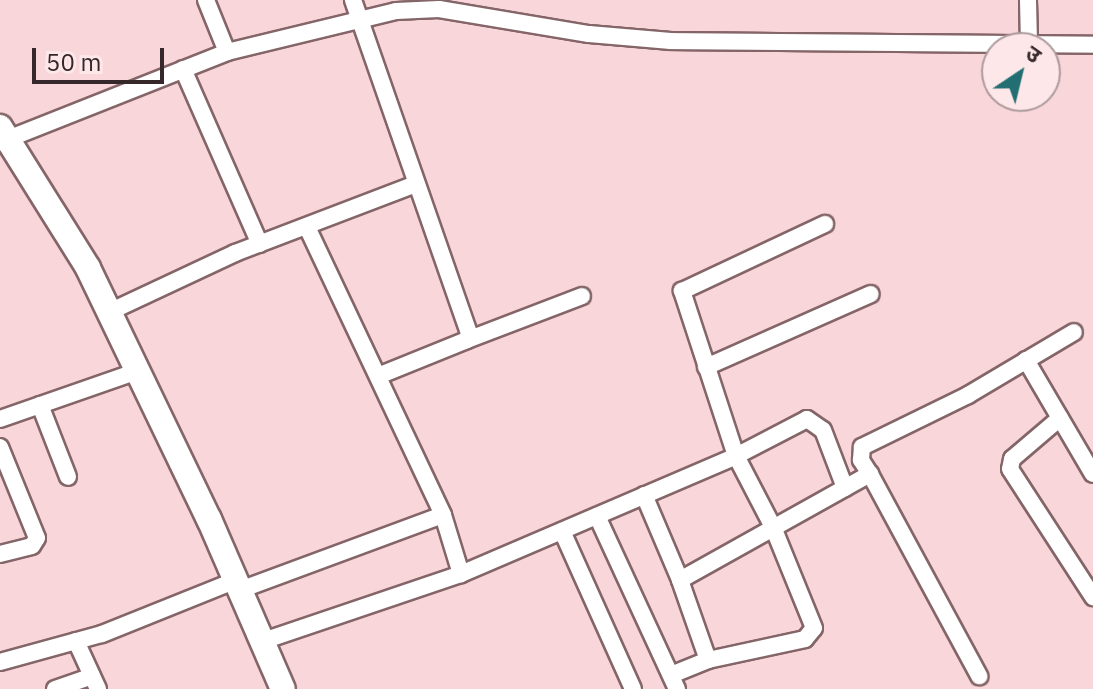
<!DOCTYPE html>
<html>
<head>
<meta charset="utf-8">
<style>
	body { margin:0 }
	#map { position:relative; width:1093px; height:689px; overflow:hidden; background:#f9d6d9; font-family:"IBM Plex Sans","Noto Sans Devanagari",sans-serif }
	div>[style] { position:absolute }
	.roads { filter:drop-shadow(2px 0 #846568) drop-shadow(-2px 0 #846568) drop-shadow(0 2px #846568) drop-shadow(0 -2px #846568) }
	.street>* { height:16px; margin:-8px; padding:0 8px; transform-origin:8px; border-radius:8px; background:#fff }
	.secondary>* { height:24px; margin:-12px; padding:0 12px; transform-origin:12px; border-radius:12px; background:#fff }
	span { translate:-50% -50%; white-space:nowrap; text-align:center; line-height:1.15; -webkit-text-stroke:6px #fde7e9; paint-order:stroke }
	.north { position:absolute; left:981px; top:32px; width:80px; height:80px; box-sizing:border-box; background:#fde7e9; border:2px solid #ad9b9d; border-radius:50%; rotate:35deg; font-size:22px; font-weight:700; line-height:32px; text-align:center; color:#36282a }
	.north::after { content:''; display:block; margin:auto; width:28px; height:36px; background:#236e72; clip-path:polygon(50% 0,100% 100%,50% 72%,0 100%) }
	.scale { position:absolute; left:32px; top:48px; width:132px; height:36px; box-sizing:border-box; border:4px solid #36282a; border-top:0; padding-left:10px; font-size:24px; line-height:28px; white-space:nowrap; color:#36282a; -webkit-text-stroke:6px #fde7e9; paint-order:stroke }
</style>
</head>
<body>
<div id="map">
	<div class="roads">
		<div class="street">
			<i style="left:206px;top:0;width:56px;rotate:68deg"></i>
			<i style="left:353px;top:0;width:354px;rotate:70.8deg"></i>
			<i style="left:469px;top:334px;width:6px;rotate:108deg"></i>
			<i style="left:467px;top:340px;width:96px;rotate:158deg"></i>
			<i style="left:1028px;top:0;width:44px;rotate:88.7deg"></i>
			<i style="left:183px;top:69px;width:191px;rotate:66.3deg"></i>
			<i style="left:0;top:142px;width:244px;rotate:-21.6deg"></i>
			<i style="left:227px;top:52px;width:174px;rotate:-13.6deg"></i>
			<i style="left:396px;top:11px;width:43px;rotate:-2.7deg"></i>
			<i style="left:439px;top:9px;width:152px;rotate:9.5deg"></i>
			<i style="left:589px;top:34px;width:82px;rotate:4.9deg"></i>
			<i style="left:671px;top:41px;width:422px;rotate:0.5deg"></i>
			<i style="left:307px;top:227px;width:318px;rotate:64.7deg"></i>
			<i style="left:443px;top:515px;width:62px;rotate:73deg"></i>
			<i style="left:109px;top:312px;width:139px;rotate:-25.1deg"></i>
			<i style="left:235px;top:253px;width:194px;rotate:-20.9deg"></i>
			<i style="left:467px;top:340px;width:123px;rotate:-20.9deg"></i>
			<i style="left:1026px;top:360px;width:132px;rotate:59.6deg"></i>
			<i style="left:706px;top:367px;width:180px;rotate:-23.9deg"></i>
			<i style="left:40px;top:405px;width:77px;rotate:68.7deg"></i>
			<i style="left:1060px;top:418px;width:63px;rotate:139.5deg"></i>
			<i style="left:1012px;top:459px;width:10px;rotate:101deg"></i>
			<i style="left:1010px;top:469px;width:153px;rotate:57deg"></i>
			<i style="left:0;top:419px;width:146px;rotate:-19.2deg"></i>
			<i style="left:0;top:447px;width:98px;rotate:67.9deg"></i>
			<i style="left:37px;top:538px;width:9px;rotate:122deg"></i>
			<i style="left:32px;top:546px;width:33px;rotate:166deg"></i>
			<i style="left:870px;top:474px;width:230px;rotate:61.6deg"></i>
			<i style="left:644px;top:495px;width:92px;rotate:67deg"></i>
			<i style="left:597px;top:516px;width:191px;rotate:65.2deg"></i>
			<i style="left:562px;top:531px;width:173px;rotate:65.8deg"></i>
			<i style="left:240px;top:590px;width:216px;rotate:-20.3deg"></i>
			<i style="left:76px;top:641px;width:53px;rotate:65.4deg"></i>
			<i style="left:263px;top:641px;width:209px;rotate:-18.7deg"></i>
			<i style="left:461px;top:574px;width:299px;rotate:-23.2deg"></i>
			<i style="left:736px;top:456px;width:80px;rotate:-27.5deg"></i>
			<i style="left:807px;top:419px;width:19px;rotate:35deg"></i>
			<i style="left:823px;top:430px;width:62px;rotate:69.2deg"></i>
			<i style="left:708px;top:660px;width:99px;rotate:-12.2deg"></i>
			<i style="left:805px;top:639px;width:14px;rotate:-51deg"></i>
			<i style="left:814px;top:628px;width:109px;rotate:-112.1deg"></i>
			<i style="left:773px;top:527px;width:80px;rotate:-117.5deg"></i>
			<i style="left:736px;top:456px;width:174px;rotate:-108.1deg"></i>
			<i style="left:682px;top:291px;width:158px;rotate:-25.1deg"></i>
			<i style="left:0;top:662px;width:106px;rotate:-15.4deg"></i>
			<i style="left:102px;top:634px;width:144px;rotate:-21.9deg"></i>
			<i style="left:671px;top:675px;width:40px;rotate:-22deg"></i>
			<i style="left:708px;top:660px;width:85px;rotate:-109.3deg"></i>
			<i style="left:680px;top:580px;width:218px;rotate:-29.2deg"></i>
			<i style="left:870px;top:474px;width:17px;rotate:-123deg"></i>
			<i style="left:861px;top:460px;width:13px;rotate:-86deg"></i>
			<i style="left:862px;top:447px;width:118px;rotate:-26.1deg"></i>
			<i style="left:968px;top:395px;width:123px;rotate:-30.7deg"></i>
			<i style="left:55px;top:689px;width:39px;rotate:-19deg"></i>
		</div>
		<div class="secondary">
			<i style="left:0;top:127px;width:166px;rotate:58deg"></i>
			<i style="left:88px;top:268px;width:279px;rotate:64.3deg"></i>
			<i style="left:209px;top:519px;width:185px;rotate:66.5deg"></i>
		</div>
	</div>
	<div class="north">उ</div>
	<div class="scale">50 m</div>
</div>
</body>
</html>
